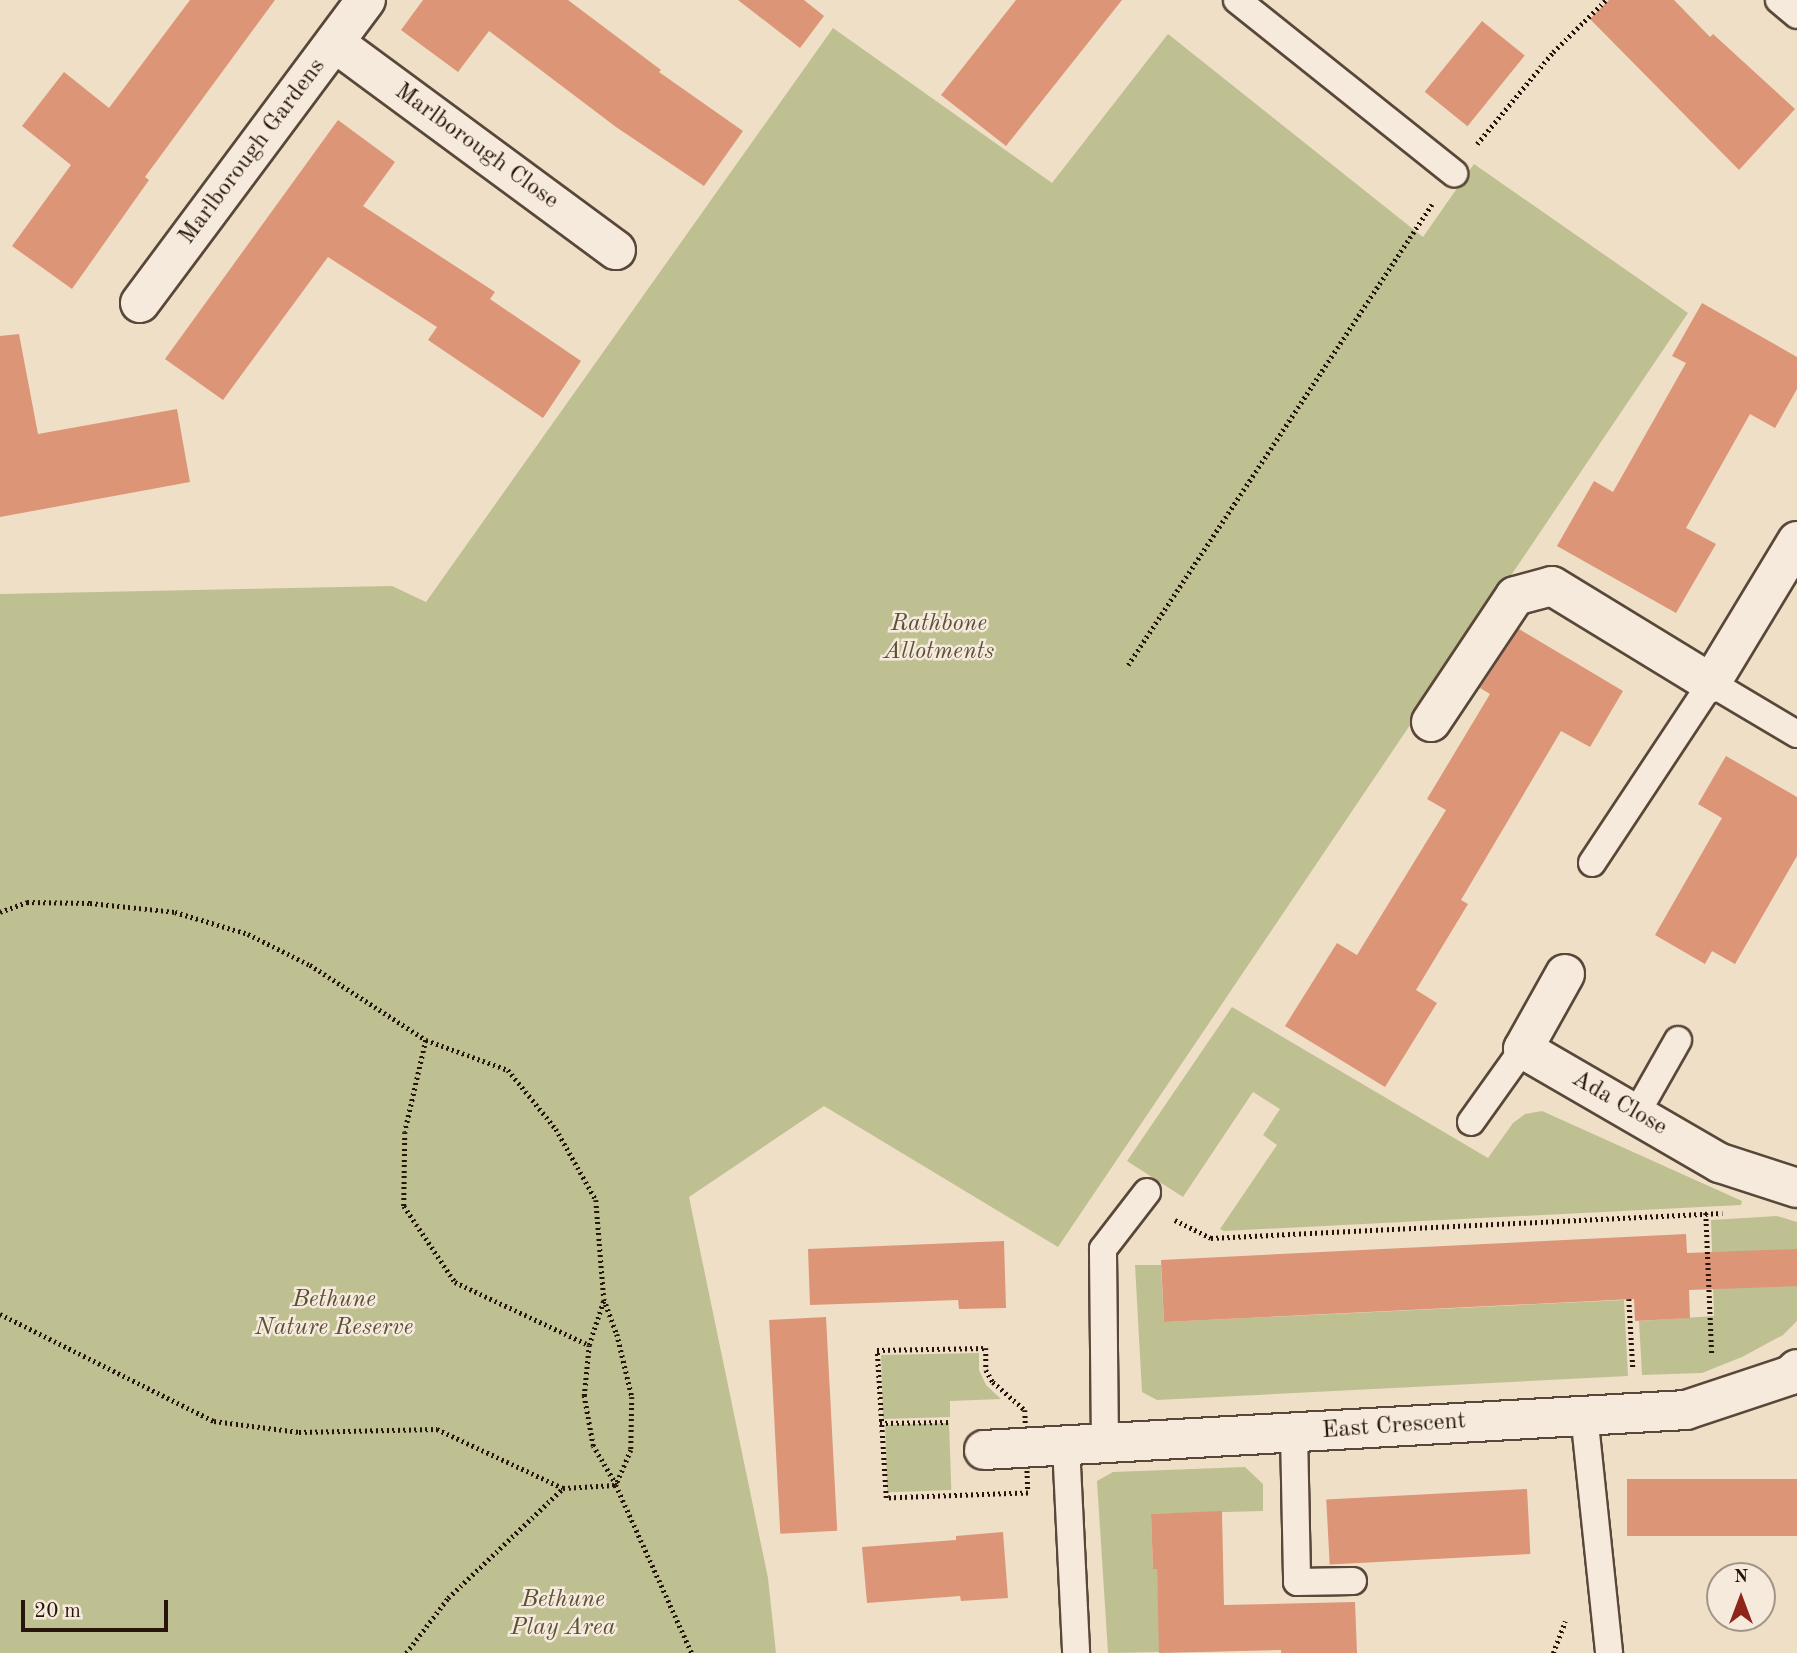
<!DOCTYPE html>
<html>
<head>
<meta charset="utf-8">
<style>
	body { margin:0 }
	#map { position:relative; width:1797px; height:1653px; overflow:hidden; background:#efdfc7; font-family:"Old Standard TT",serif }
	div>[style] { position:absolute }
	.green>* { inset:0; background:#bfc091; transform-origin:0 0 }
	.building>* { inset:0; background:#dc9577; transform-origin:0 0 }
	.path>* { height:4.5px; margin-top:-2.25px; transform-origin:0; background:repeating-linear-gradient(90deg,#27140a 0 2px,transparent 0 5.5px) }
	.roads { filter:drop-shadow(2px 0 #594739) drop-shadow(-2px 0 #594739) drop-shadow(0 2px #594739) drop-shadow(0 -2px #594739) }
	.lane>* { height:26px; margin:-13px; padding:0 13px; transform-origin:13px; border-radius:13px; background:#f5eadb }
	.street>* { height:38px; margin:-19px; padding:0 19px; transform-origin:19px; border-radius:19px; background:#f5eadb }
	span { translate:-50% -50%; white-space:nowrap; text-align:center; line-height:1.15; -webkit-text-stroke:5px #f5eadb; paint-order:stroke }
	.street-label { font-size:24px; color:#27140a }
	.park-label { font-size:24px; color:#5c5039; font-style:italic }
	.north { position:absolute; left:1706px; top:1562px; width:70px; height:70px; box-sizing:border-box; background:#f5eadb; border:2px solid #a39487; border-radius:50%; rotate:0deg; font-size:19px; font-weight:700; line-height:28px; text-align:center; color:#27140a }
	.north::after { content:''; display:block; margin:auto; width:24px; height:32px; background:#8f2418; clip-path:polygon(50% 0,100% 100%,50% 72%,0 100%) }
	.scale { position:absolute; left:21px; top:1600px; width:147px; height:32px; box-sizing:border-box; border:4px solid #27140a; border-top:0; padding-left:9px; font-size:21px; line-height:24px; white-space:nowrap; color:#27140a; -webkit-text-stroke:5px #f5eadb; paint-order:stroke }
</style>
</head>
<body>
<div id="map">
	<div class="green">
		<i style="clip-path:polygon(833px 28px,1052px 183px,1168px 34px,1423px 237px,1474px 164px,1688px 313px,1058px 1247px,824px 1106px,689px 1197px,768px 1578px,776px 1653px,0 1653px,0 594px,392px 586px,426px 602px)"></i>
		<i style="clip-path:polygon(1232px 1007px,1488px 1158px,1513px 1123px,1525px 1114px,1542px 1111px,1742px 1201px,1741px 1205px,1224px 1231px,1220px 1229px,1277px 1145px,1263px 1135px,1280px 1109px,1253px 1092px,1183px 1197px,1127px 1161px)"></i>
		<i style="clip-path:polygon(1777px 1216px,1797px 1222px,1797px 1321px,1783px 1335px,1742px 1357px,1702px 1373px,1642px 1375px,1639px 1321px,1714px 1316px,1711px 1220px)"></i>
		<i style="clip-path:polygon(1135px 1265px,1161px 1265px,1164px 1322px,1624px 1300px,1628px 1376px,1157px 1400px,1142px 1392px)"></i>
		<i style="clip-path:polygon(979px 1353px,979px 1370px,986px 1385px,1001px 1399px,950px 1401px,950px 1417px,883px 1419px,881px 1355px)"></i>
		<i style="left:949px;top:1423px;width:67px;height:64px;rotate:88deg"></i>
		<i style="clip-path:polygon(1245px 1467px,1263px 1484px,1263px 1511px,1151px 1514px,1153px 1569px,1157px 1569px,1160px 1652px,1108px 1653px,1097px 1481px,1113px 1472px)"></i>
	</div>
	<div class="building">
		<i style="clip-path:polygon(190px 0,275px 0,145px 177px,149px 180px,72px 289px,12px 246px,71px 165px,22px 126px,64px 72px,109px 108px)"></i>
		<i style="clip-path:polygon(423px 0,568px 0,661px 70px,659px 72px,743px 131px,704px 186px,616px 127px,489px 31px,458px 72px,401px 30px)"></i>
		<i style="clip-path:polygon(738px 0,804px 0,824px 16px,800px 48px)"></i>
		<i style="clip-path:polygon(1016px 0,1122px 0,1006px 146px,941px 95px)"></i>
		<i style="clip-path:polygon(1609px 0,1674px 0,1710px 37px,1713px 34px,1795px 109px,1739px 170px,1590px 19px)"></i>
		<i style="left:1482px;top:21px;width:55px;height:91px;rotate:39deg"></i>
		<i style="clip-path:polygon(338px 120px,395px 162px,363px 206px,495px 292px,490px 299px,581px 361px,543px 418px,428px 340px,437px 327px,328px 257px,223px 400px,165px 359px)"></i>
		<i style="clip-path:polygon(1702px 303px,1797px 357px,1797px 389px,1775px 428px,1750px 414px,1686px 528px,1716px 544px,1676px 613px,1557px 546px,1594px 481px,1613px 492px,1686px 363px,1672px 356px)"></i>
		<i style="clip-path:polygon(19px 334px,38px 434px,177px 409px,190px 482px,0 517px,0 336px)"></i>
		<i style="clip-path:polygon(1519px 629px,1623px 691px,1590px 747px,1561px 731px,1461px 900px,1468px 904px,1416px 990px,1437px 1003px,1385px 1087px,1285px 1026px,1337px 943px,1357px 955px,1446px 810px,1427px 799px,1490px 694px,1480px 688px)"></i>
		<i style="clip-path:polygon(1726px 756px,1797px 797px,1797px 856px,1735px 964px,1712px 951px,1705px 964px,1655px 935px,1722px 818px,1698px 804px)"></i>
		<i style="clip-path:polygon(1686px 1234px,1687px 1253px,1797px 1249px,1797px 1286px,1689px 1290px,1690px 1318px,1635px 1321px,1634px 1299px,1164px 1322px,1161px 1260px)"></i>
		<i style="clip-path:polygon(1004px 1241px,1006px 1308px,959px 1309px,958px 1300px,810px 1305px,808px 1249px)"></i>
		<i style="left:826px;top:1317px;width:214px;height:57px;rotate:87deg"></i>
		<i style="left:1797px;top:1479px;width:57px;height:170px;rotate:90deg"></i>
		<i style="left:1527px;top:1489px;width:65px;height:201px;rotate:87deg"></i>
		<i style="clip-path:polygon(1222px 1511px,1224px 1605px,1355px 1602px,1357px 1653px,1281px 1653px,1281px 1650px,1159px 1653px,1157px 1569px,1153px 1569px,1151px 1514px)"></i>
		<i style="clip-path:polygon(1003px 1532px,1008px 1598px,961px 1601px,960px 1596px,867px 1603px,862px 1547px,956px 1540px,956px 1536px)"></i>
	</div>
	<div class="path">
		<i style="left:1477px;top:144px;width:119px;rotate:-50.4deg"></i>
		<i style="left:1553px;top:52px;width:74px;rotate:-44.5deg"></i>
		<i style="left:1128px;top:665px;width:552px;rotate:-56.6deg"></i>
		<i style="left:0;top:912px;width:29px;rotate:-20deg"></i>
		<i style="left:27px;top:902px;width:63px;rotate:0.9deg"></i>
		<i style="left:90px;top:903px;width:85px;rotate:6deg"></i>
		<i style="left:175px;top:912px;width:76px;rotate:16.8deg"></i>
		<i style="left:248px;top:934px;width:69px;rotate:26.6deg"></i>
		<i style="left:310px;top:965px;width:138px;rotate:32.9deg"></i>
		<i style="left:426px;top:1040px;width:87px;rotate:20.1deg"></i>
		<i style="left:508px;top:1070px;width:76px;rotate:50.9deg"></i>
		<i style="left:556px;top:1129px;width:81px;rotate:60.6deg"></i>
		<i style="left:596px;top:1200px;width:99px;rotate:85.4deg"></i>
		<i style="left:426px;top:1040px;width:94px;rotate:102.9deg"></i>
		<i style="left:405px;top:1132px;width:74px;rotate:90.8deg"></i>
		<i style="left:404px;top:1206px;width:92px;rotate:56.1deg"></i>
		<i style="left:455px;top:1282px;width:148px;rotate:25.2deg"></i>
		<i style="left:1706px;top:1213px;width:142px;rotate:87.6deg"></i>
		<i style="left:1175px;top:1220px;width:40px;rotate:26.6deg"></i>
		<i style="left:1211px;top:1238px;width:512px;rotate:-2.8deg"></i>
		<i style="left:604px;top:1299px;width:37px;rotate:70deg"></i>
		<i style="left:617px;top:1334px;width:65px;rotate:76.6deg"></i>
		<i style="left:632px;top:1397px;width:53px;rotate:91.1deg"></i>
		<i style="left:631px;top:1450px;width:38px;rotate:113deg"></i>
		<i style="left:616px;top:1485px;width:45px;rotate:-120.5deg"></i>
		<i style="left:593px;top:1446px;width:51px;rotate:-100.2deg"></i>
		<i style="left:584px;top:1396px;width:51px;rotate:-84.4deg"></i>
		<i style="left:589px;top:1345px;width:48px;rotate:-71.9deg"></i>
		<i style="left:1629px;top:1299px;width:69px;rotate:86.7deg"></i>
		<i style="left:0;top:1314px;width:239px;rotate:26.6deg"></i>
		<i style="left:214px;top:1421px;width:86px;rotate:7.4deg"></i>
		<i style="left:299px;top:1432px;width:138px;rotate:-1.2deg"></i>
		<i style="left:437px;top:1429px;width:139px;rotate:25.1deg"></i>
		<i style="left:563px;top:1488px;width:53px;rotate:-3.2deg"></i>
		<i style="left:616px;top:1485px;width:184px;rotate:65.7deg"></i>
		<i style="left:986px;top:1348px;width:22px;rotate:90deg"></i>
		<i style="left:986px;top:1370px;width:14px;rotate:60deg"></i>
		<i style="left:993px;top:1382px;width:43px;rotate:41.2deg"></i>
		<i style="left:1025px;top:1410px;width:83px;rotate:87.9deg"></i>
		<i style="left:1028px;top:1493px;width:142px;rotate:178deg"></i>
		<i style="left:886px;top:1498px;width:148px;rotate:-93.5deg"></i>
		<i style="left:877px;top:1350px;width:109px;rotate:-1.1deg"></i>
		<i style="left:880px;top:1423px;width:71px;rotate:-0.8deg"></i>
		<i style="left:406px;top:1653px;width:69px;rotate:-52.6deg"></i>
		<i style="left:448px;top:1598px;width:159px;rotate:-43.7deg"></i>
		<i style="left:1553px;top:1653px;width:34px;rotate:-69deg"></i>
	</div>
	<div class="roads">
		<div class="lane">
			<i style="left:1237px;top:0;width:278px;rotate:38.6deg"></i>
			<i style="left:1779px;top:0;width:23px;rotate:40deg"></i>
			<i style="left:1592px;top:863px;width:216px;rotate:-56.5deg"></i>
			<i style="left:1711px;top:683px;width:100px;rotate:30.7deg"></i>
			<i style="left:1636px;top:1114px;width:85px;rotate:-60.4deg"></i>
			<i style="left:1471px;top:1122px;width:90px;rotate:-54.5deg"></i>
			<i style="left:1584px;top:1414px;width:240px;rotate:84deg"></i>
			<i style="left:1294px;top:1433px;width:149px;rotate:88.8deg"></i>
			<i style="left:1297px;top:1582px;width:56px;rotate:-1deg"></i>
			<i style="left:1105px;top:1444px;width:195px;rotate:-90.6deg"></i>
			<i style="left:1103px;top:1249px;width:72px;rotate:-52.3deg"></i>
			<i style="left:1066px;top:1445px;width:208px;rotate:87.2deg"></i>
		</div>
		<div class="street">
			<i style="left:335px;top:43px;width:349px;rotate:36.4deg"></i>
			<i style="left:140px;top:303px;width:378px;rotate:-53.3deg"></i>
			<i style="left:1431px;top:722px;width:151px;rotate:-56.3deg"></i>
			<i style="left:1515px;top:596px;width:38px;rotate:-15deg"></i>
			<i style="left:1552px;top:586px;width:186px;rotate:31.4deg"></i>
			<i style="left:1711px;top:683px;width:166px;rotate:-58.8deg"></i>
			<i style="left:1565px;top:974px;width:86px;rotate:119.2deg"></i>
			<i style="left:1523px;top:1049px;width:228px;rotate:30.1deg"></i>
			<i style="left:1720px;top:1163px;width:81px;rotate:18deg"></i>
			<i style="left:984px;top:1450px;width:703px;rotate:-3.26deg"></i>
			<i style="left:1686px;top:1410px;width:111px;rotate:-18.4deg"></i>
			<i style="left:1791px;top:1375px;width:8px;rotate:-45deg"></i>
		</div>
	</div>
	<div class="street-label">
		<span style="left:476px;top:147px;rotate:36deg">Marlborough Close</span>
		<span style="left:253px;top:152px;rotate:-53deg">Marlborough Gardens</span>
		<span style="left:1619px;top:1104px;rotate:30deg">Ada Close</span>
		<span style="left:1394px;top:1427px;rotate:-4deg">East Crescent</span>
	</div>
	<div class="park-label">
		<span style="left:939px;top:639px">Rathbone<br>Allotments</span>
		<span style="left:334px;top:1315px">Bethune<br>Nature Reserve</span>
		<span style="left:563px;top:1615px">Bethune<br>Play Area</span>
	</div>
	<div class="north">N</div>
	<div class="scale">20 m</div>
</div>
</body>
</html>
